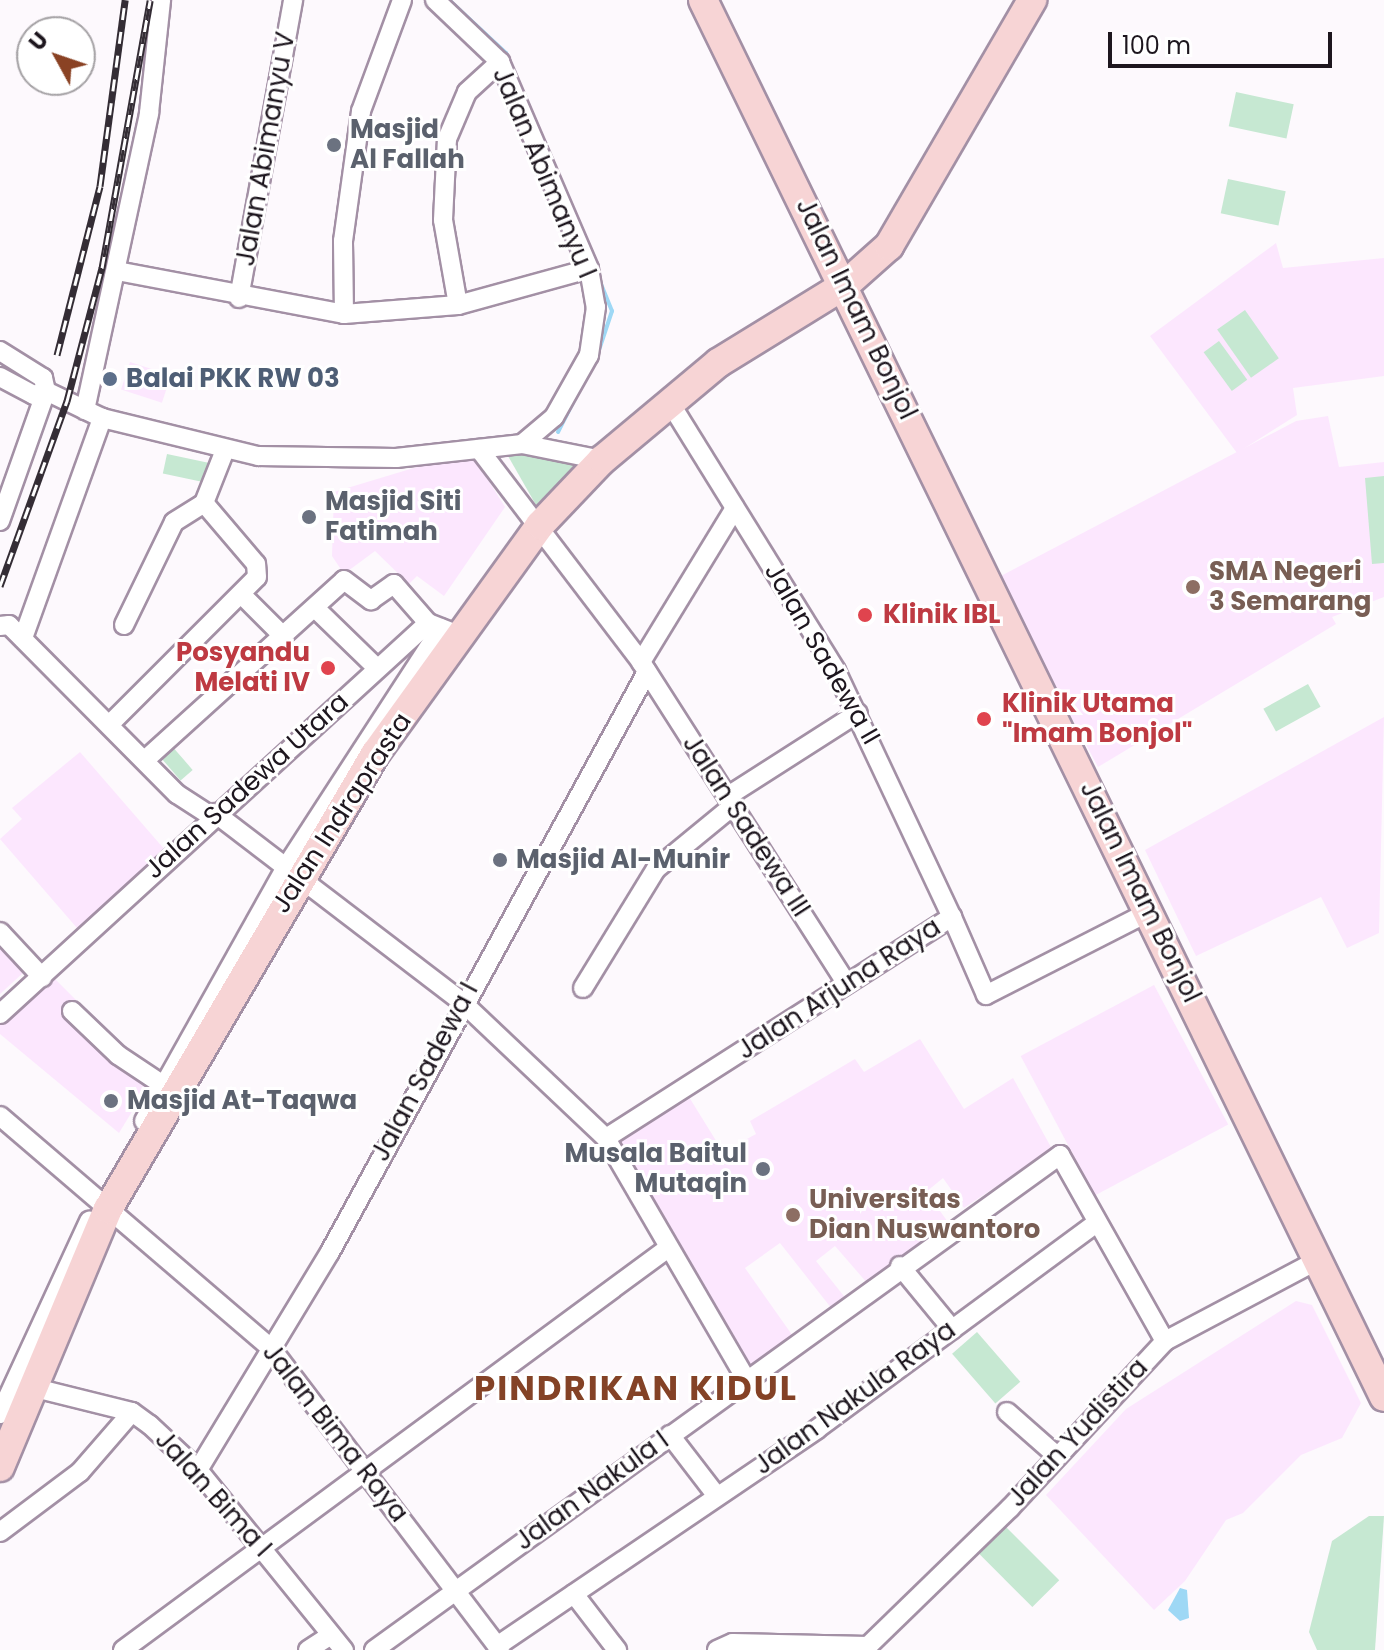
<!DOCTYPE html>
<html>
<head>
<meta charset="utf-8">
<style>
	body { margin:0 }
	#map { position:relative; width:1384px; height:1650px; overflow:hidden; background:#fdf9fd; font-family:Poppins,sans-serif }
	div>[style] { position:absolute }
	.built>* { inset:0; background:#fce7fe; transform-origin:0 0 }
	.green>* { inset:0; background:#c6e8d2; transform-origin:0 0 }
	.water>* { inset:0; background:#9ed8f5 }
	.stream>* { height:4px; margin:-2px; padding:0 2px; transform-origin:2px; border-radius:2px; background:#9ed8f5 }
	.roads { filter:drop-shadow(2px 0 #a390a5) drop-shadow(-2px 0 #a390a5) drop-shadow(0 2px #a390a5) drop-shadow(0 -2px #a390a5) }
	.street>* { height:18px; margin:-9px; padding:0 9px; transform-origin:9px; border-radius:9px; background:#fff }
	.primary>* { height:28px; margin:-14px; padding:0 14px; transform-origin:14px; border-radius:14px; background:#f7d4d5 }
	.rail>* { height:7px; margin-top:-3.5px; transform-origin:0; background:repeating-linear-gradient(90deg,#fff 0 12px,#342d35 0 24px); box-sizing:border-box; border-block:2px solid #342d35 }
	.dots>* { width:22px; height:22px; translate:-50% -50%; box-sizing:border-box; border:4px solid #fff; border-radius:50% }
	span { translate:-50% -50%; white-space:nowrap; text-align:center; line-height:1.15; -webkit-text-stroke:6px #fff; paint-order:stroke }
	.worship-label { font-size:26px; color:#5b616d; font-weight:700 }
	.left { translate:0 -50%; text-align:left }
	.right { translate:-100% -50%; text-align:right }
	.street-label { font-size:26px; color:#1d161e }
	.service-label { font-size:26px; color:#4e5e75; font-weight:700 }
	.education-label { font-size:26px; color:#785e54; font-weight:700 }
	.health-label { font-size:26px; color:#be3a42; font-weight:700 }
	.district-label { font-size:34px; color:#844226; font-weight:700; letter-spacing:2px }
	.north { position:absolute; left:16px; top:16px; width:80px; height:80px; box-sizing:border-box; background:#fff; border:2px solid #a5a2a5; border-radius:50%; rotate:310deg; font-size:22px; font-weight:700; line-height:32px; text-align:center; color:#1d161e }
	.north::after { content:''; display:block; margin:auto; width:28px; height:36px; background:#8a4224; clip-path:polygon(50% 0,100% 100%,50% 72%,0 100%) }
	.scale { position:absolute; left:1108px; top:32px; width:224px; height:36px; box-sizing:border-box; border:4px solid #1d161e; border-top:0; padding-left:10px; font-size:24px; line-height:28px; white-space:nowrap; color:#1d161e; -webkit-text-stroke:6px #fff; paint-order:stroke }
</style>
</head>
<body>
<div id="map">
	<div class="built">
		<i style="clip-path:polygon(1276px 243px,1283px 268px,1384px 258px,1384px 376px,1293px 388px,1297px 415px,1237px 453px,1150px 336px)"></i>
		<i style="left:130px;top:362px;width:43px;height:29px;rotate:18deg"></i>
		<i style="clip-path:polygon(1328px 416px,1339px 467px,1384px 462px,1384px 597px,1332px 617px,1336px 624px,1098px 767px,997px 578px,1296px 421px)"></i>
		<i style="clip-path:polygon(470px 451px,505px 507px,444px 596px,417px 576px,409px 584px,375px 551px,344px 574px,332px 556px,334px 492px)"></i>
		<i style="clip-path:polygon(1384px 717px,1379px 933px,1347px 948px,1321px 897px,1196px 956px,1145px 850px)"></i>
		<i style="clip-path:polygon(80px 752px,165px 850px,77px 928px,0 839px,22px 819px,12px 808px)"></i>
		<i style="clip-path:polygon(0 926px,35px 962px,0 994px)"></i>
		<i style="clip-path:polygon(51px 975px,153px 1077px,119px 1133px,0 1034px,0 1021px)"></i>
		<i style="left:1154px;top:985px;width:158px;height:151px;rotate:62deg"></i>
		<i style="clip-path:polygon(920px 1039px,964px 1109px,1013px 1078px,1052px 1149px,964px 1208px,943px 1178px,926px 1192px,948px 1222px,868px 1284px,835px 1246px,816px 1261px,847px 1300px,832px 1309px,780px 1243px,745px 1268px,795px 1339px,738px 1381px,605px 1145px,689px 1097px,723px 1152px,756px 1134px,750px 1121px,855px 1059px,864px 1072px)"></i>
		<i style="clip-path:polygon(1296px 1301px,1312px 1305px,1361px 1403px,1342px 1438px,1301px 1455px,1243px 1513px,1226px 1520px,1185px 1581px,1154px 1610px,1046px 1495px,1126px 1409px)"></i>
	</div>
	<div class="green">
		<i style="left:1236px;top:92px;width:59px;height:35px;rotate:12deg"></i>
		<i style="left:1228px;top:179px;width:59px;height:35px;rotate:12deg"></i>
		<i style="left:1245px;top:310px;width:59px;height:34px;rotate:55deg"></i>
		<i style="left:1219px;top:341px;width:48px;height:19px;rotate:54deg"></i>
		<i style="clip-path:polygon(504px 449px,580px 461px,536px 505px)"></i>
		<i style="left:167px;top:454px;width:47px;height:20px;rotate:12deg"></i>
		<i style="clip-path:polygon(1384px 476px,1384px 563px,1372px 564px,1365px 478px)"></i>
		<i style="left:1308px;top:684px;width:26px;height:51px;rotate:61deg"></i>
		<i style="left:171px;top:745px;width:33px;height:16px;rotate:49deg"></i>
		<i style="left:977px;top:1332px;width:66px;height:33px;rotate:49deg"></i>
		<i style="clip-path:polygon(1369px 1516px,1384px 1516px,1375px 1650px,1317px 1650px,1309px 1632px,1332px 1541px)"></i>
		<i style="left:997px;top:1518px;width:88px;height:38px;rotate:45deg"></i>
	</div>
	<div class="water">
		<i style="clip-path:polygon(1180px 1588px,1187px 1590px,1189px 1618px,1180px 1621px,1168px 1610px)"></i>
	</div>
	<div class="stream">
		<i style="left:449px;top:0;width:78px;rotate:42.9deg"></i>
		<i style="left:506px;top:53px;width:29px;rotate:68deg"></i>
		<i style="left:530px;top:110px;width:217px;rotate:67.8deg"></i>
		<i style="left:612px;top:311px;width:51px;rotate:108.4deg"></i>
		<i style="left:558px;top:432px;width:34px;rotate:-63deg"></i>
	</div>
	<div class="roads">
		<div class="street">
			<i style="left:435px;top:0;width:90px;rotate:43.6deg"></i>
			<i style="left:500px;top:62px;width:225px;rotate:66.7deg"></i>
			<i style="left:589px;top:269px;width:39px;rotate:80deg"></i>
			<i style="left:596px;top:307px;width:49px;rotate:98.3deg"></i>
			<i style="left:589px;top:355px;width:71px;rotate:119.4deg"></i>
			<i style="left:554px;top:417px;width:42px;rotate:139.8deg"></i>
			<i style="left:117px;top:271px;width:231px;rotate:10.7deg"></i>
			<i style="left:344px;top:314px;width:114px;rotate:-4.5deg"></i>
			<i style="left:458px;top:305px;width:136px;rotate:-15.4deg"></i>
			<i style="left:239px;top:298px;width:303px;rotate:-79.7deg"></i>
			<i style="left:458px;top:305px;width:86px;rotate:-100deg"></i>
			<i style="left:443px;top:220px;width:81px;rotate:-87.2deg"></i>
			<i style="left:447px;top:139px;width:51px;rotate:-66.9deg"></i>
			<i style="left:467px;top:92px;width:45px;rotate:-42.3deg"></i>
			<i style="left:344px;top:314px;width:73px;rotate:-90.8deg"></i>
			<i style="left:343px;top:241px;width:131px;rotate:-82.1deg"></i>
			<i style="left:361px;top:111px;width:118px;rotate:-69.7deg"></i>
			<i style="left:0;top:351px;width:51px;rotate:32.1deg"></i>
			<i style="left:43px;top:378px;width:13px;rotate:77deg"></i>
			<i style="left:0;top:377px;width:38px;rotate:28deg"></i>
			<i style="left:34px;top:395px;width:13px;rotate:-18deg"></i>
			<i style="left:46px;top:391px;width:62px;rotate:25.7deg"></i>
			<i style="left:102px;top:418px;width:161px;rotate:13.7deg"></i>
			<i style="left:258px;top:456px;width:138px;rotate:0.8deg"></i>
			<i style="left:396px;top:458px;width:127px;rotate:-6.3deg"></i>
			<i style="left:522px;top:444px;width:82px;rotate:11.3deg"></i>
			<i style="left:670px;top:403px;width:315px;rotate:58.2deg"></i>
			<i style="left:836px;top:671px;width:272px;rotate:64.8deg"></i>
			<i style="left:85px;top:410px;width:304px;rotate:-77.8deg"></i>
			<i style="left:149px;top:113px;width:114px;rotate:-83.9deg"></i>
			<i style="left:479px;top:449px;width:268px;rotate:52.7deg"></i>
			<i style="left:641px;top:662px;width:379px;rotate:57.4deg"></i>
			<i style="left:0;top:521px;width:138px;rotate:-70.5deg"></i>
			<i style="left:241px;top:594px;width:59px;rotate:45deg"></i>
			<i style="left:315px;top:608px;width:86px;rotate:44.1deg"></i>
			<i style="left:124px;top:625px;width:114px;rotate:-64.1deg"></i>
			<i style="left:174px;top:522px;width:36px;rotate:-32deg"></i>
			<i style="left:0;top:626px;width:9px;rotate:-6deg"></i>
			<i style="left:9px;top:625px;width:238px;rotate:45.2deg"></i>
			<i style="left:177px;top:794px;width:40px;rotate:32.9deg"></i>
			<i style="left:23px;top:638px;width:234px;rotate:-70.2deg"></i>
			<i style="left:641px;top:662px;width:180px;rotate:-58.6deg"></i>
			<i style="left:111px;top:723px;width:206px;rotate:-45deg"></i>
			<i style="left:257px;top:577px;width:13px;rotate:-94deg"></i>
			<i style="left:256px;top:564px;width:80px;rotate:-130.4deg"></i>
			<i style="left:204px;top:503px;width:57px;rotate:-68.4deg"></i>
			<i style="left:145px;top:760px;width:268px;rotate:-42.1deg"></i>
			<i style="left:344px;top:580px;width:34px;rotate:37deg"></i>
			<i style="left:371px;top:600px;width:28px;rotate:-35deg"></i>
			<i style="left:394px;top:584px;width:52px;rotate:48.9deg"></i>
			<i style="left:728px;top:796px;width:154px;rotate:-32.6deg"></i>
			<i style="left:215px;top:813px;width:310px;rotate:37.4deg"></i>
			<i style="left:461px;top:1001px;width:199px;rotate:43.4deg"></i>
			<i style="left:0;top:932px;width:62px;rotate:47deg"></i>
			<i style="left:583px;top:988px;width:140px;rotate:-58.5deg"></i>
			<i style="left:656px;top:869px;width:101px;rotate:-39.4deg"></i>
			<i style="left:72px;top:1011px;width:64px;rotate:43.7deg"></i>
			<i style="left:118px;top:1055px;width:65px;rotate:33.7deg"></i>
			<i style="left:0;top:1014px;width:580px;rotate:-42.41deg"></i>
			<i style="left:428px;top:623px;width:26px;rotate:21deg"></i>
			<i style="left:0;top:1116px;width:357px;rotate:40.6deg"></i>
			<i style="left:271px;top:1348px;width:379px;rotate:52.8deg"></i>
			<i style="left:144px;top:1121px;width:287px;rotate:-60.8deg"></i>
			<i style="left:284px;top:870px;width:288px;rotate:-57deg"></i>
			<i style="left:900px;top:1266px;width:82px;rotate:50.5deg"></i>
			<i style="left:746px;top:1379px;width:279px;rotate:-120.2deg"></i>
			<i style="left:606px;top:1138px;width:411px;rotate:-32.6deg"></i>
			<i style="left:952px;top:917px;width:85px;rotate:66.4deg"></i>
			<i style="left:986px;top:995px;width:183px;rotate:-27deg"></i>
			<i style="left:27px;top:1386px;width:108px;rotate:13.9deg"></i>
			<i style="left:132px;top:1412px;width:22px;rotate:36deg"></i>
			<i style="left:150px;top:1425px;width:66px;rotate:43.2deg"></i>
			<i style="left:198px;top:1470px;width:232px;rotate:51deg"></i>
			<i style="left:1007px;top:1412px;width:67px;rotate:41.3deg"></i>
			<i style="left:0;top:1414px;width:213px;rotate:-65.2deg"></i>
			<i style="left:670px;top:1435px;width:77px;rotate:52.4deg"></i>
			<i style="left:198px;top:1470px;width:255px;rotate:-58.8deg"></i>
			<i style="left:330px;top:1252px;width:661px;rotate:-61.34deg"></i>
			<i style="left:0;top:1532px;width:100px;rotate:-36.9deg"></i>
			<i style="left:80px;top:1472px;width:79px;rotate:-49.1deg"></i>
			<i style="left:574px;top:1594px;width:71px;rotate:52.5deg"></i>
			<i style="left:497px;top:1646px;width:387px;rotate:-34.1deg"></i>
			<i style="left:817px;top:1429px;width:347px;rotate:-36.4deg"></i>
			<i style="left:868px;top:1646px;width:198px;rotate:-44.2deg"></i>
			<i style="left:1010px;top:1508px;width:228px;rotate:-47.1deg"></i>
			<i style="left:1165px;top:1341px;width:173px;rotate:-27.9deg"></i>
			<i style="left:123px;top:1650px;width:677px;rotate:-36.41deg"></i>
			<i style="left:308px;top:1650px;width:27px;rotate:-33deg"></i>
			<i style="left:374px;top:1650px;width:846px;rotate:-35.81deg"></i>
			<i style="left:1060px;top:1155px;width:214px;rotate:60.6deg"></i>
			<i style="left:717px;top:1650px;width:17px;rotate:-24deg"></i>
			<i style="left:733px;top:1643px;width:135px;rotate:1.3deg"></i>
		</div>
		<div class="primary">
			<i style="left:703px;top:0;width:1554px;rotate:64.01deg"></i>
			<i style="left:0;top:1467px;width:280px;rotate:-67.3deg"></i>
			<i style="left:108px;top:1209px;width:528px;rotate:-59.6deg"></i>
			<i style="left:375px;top:754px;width:282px;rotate:-54.2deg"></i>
			<i style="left:540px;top:525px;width:90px;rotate:-46.4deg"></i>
			<i style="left:602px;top:460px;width:151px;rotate:-39.9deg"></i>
			<i style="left:718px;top:363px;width:149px;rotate:-31.6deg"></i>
			<i style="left:845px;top:285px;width:59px;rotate:-41.6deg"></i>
			<i style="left:889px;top:246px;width:285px;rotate:-59.8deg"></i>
		</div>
	</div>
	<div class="rail">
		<i style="left:57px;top:355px;width:174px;rotate:-75.7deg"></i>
		<i style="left:100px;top:186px;width:188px;rotate:-82.3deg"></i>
		<i style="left:0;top:586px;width:197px;rotate:-70.1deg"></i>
		<i style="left:67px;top:401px;width:138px;rotate:-75.3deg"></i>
		<i style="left:102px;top:268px;width:272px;rotate:-79.8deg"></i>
	</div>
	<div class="dots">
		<i style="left:334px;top:145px;background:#6b7280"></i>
		<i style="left:110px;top:379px;background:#5c6f8a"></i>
		<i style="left:309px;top:517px;background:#6b7280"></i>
		<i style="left:1193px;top:587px;background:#8d6e63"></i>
		<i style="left:865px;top:615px;background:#e0444e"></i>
		<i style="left:328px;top:668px;background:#e0444e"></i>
		<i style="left:984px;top:719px;background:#e0444e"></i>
		<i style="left:500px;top:860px;background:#6b7280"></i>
		<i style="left:111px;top:1101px;background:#6b7280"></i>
		<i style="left:763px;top:1169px;background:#6b7280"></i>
		<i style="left:793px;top:1215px;background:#8d6e63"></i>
	</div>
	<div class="worship-label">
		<span class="left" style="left:350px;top:145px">Masjid<br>Al Fallah</span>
		<span class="left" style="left:325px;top:517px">Masjid Siti<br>Fatimah</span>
		<span class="left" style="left:516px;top:860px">Masjid Al-Munir</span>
		<span class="left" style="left:127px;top:1101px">Masjid At-Taqwa</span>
		<span class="right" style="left:747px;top:1169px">Musala Baitul<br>Mutaqin</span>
	</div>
	<div class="street-label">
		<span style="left:266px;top:149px;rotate:-80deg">Jalan Abimanyu V</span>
		<span style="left:544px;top:173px;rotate:67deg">Jalan Abimanyu I</span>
		<span style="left:856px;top:309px;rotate:64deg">Jalan Imam Bonjol</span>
		<span style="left:822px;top:654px;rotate:60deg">Jalan Sadewa II</span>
		<span style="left:247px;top:786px;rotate:-42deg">Jalan Sadewa Utara</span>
		<span style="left:342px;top:813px;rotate:-57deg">Jalan Indraprasta</span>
		<span style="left:746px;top:826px;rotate:57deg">Jalan Sadewa III</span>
		<span style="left:1140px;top:892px;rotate:64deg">Jalan Imam Bonjol</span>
		<span style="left:839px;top:989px;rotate:-33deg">Jalan Arjuna Raya</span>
		<span style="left:425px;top:1072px;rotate:-62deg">Jalan Sadewa I</span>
		<span style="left:855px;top:1398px;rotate:-36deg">Jalan Nakula Raya</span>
		<span style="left:335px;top:1433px;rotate:52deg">Jalan Bima Raya</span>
		<span style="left:1078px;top:1433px;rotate:-47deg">Jalan Yudistira</span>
		<span style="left:592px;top:1491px;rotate:-36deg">Jalan Nakula I</span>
		<span style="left:213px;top:1494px;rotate:48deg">Jalan Bima I</span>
	</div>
	<div class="service-label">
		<span class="left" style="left:126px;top:379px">Balai PKK RW 03</span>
	</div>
	<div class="education-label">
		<span class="left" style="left:1209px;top:587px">SMA Negeri<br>3 Semarang</span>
		<span class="left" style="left:809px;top:1215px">Universitas<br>Dian Nuswantoro</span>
	</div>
	<div class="health-label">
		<span class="left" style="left:883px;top:615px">Klinik IBL</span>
		<span class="right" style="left:310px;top:668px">Posyandu<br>Melati IV</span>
		<span class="left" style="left:1002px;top:719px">Klinik Utama<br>"Imam Bonjol"</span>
	</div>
	<div class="district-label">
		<span style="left:636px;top:1389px">PINDRIKAN KIDUL</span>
	</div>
	<div class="north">U</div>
	<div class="scale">100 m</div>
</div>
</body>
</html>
